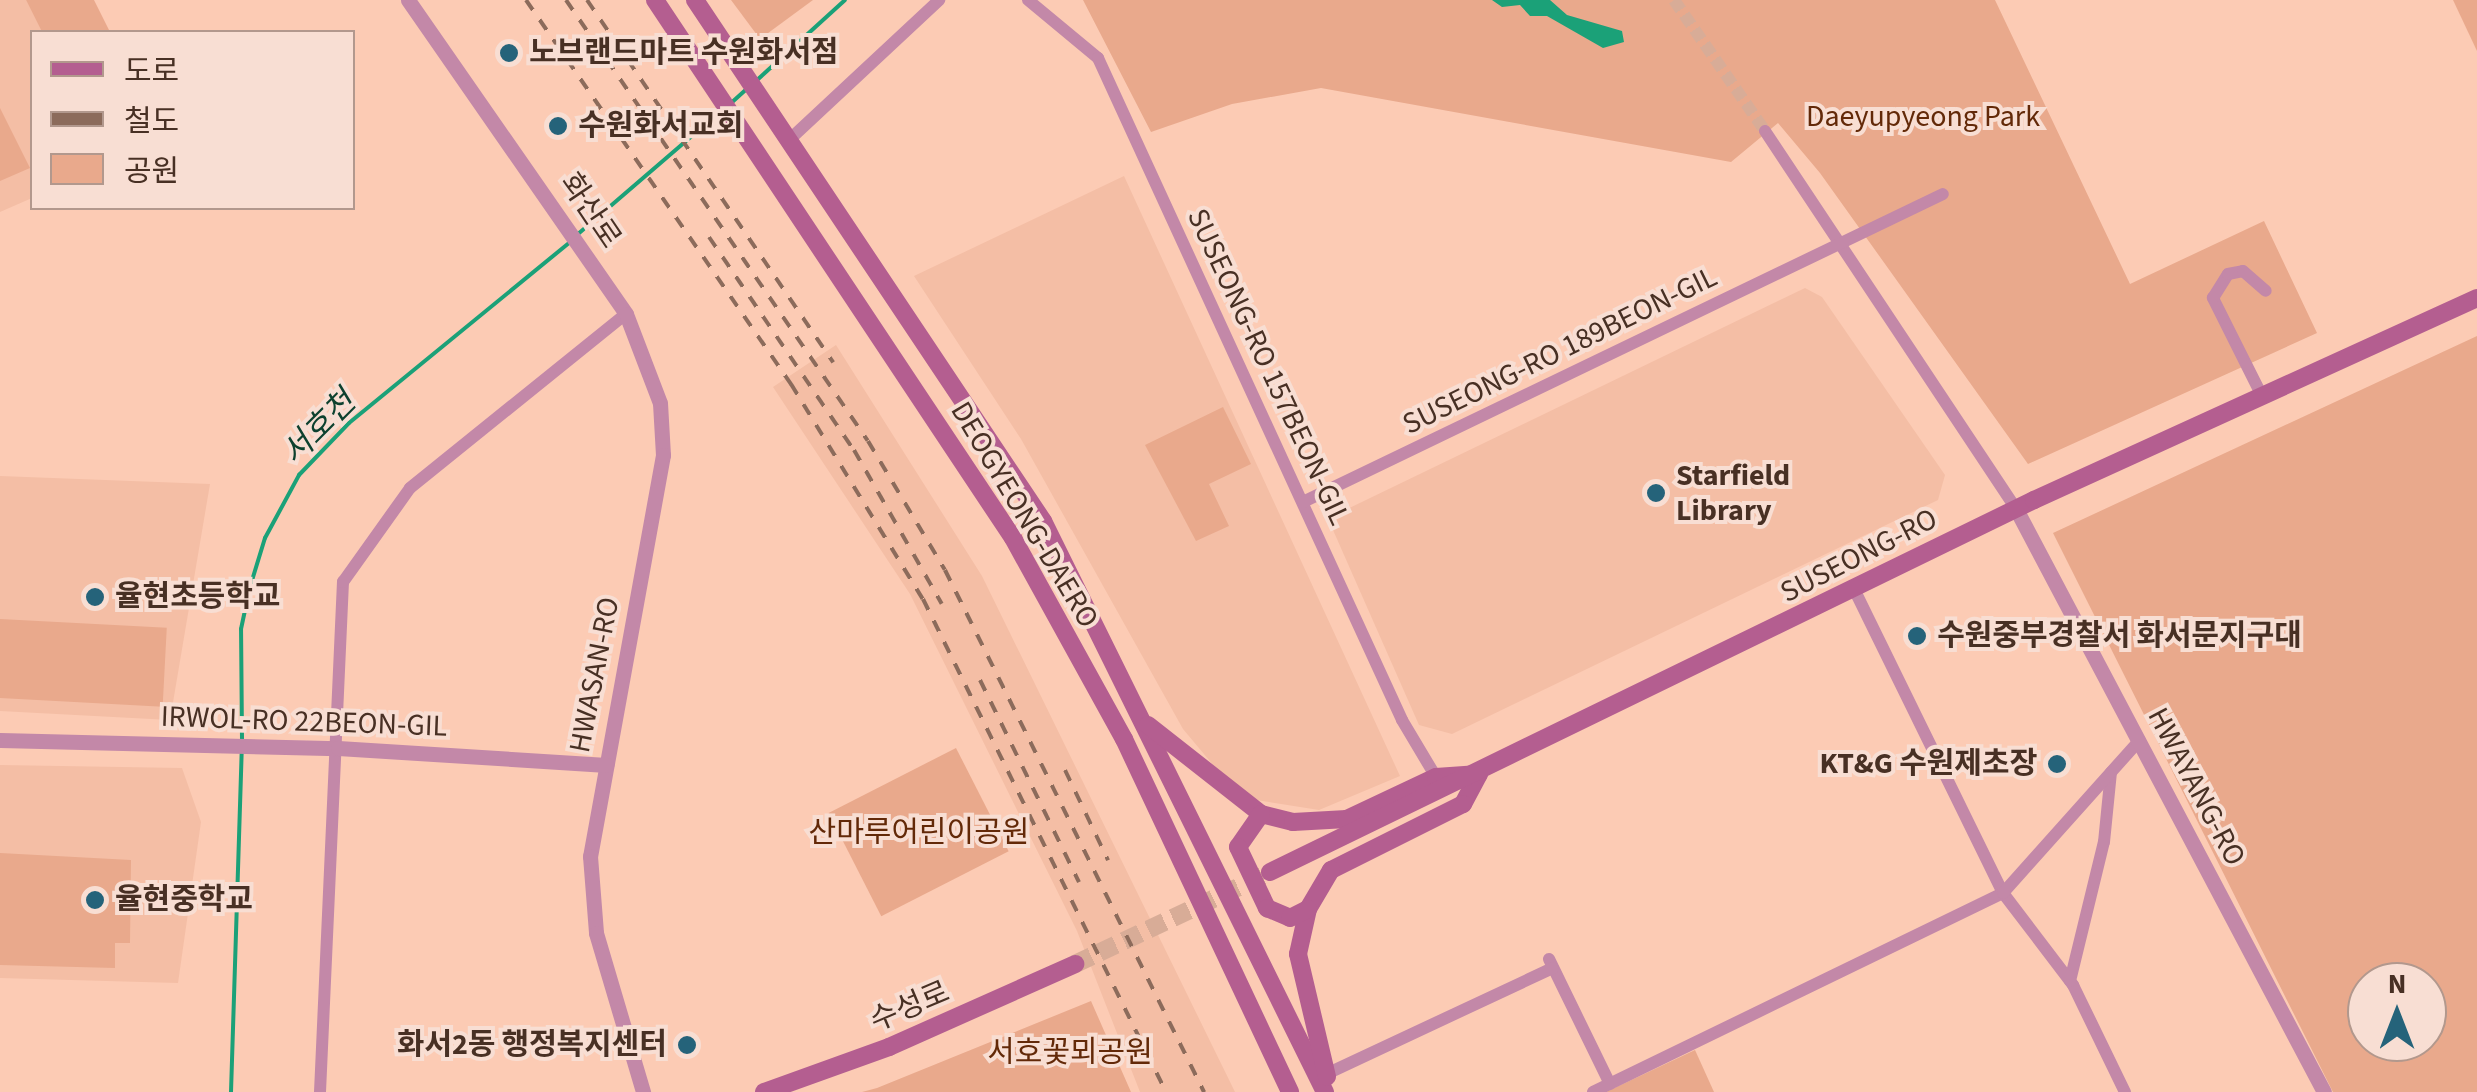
<!DOCTYPE html>
<html>
<head>
<meta charset="utf-8">
<style>
	body { margin:0 }
	#map { position:relative; width:2477px; height:1092px; overflow:hidden; background:#fccbb4; font-family:"Source Sans 3","Noto Sans KR",sans-serif }
	div>[style] { position:absolute }
	.built>* { inset:0; background:#f4bea5 }
	.green>* { inset:0; background:#e9a98c; transform-origin:0 0 }
	.water>* { inset:0; background:#1ba178 }
	.stream>* { height:4px; margin:-2px; padding:0 2px; transform-origin:2px; border-radius:2px; background:#1ba178 }
	.minor-tunnel>* { height:12px; margin-top:-6px; transform-origin:0; background:repeating-linear-gradient(90deg,#d8ac97 0 12px,transparent 0 18px) }
	.secondary-tunnel>* { height:18px; margin-top:-9px; transform-origin:0; background:repeating-linear-gradient(90deg,#d8ac97 0 18px,transparent 0 27px) }
	.minor>* { height:12px; margin:-6px; padding:0 6px; transform-origin:6px; border-radius:6px; background:#c388a8 }
	.tertiary>* { height:15px; margin:-7.5px; padding:0 7.5px; transform-origin:7.5px; border-radius:7.5px; background:#c388a8 }
	.secondary>* { height:18px; margin:-9px; padding:0 9px; transform-origin:9px; border-radius:9px; background:#b45e90 }
	.rail>* { height:4px; margin-top:-2px; transform-origin:0; background:repeating-linear-gradient(90deg,#8c6b5b 0 12px,transparent 0 24px) }
	.dots>* { width:28px; height:28px; translate:-50% -50%; box-sizing:border-box; border:5px solid #f8ded3; border-radius:50% }
	span { translate:-50% -50%; white-space:nowrap; text-align:center; line-height:1.15; -webkit-text-stroke:8px #f8ded3; paint-order:stroke }
	.poi-label { font-size:30px; color:#483024; font-weight:700 }
	.left { translate:0 -50%; text-align:left }
	.right { translate:-100% -50%; text-align:right }
	.park-label { font-size:30px; color:#632908 }
	.street-label { font-size:30px; color:#483024 }
	.water-label { font-size:32px; color:#0d412f; font-style:italic }
	.legend { position:absolute; left:30px; top:30px; width:325px; height:180px; box-sizing:border-box; background:#f8ded3; border:2px solid #b2988d; margin:0; padding:12px 18px; list-style:none; font-size:30px; color:#483024 }
	.legend li { display:flex; align-items:center; gap:20px; height:50px }
	.legend b { width:50px; border:2px solid #b2988d }
	.north { position:absolute; left:2347px; top:962px; width:100px; height:100px; box-sizing:border-box; background:#f8ded3; border:2px solid #b2988d; border-radius:50%; rotate:0deg; font-size:28px; font-weight:700; line-height:40px; text-align:center; color:#483024 }
	.north::after { content:''; display:block; margin:auto; width:35px; height:45px; background:#25637a; clip-path:polygon(50% 0,100% 100%,50% 72%,0 100%) }
</style>
</head>
<body>
<div id="map">
	<div class="built">
		<i style="clip-path:polygon(0 0,26px 0,42px 32px,32px 32px,32px 198px,0 212px)"></i>
		<i style="clip-path:polygon(1124px 176px,1400px 776px,1319px 810px,1256px 800px,1214px 766px,1183px 729px,1021px 439px,914px 276px)"></i>
		<i style="clip-path:polygon(1805px 288px,1822px 297px,1945px 475px,1938px 500px,1452px 734px,1419px 725px,1333px 530px,1337px 514px)"></i>
		<i style="clip-path:polygon(836px 345px,982px 576px,1235px 1092px,1140px 1092px,1077px 931px,910px 594px,773px 387px)"></i>
		<i style="clip-path:polygon(0 476px,210px 484px,170px 720px,0 711px)"></i>
		<i style="clip-path:polygon(0 765px,182px 768px,201px 822px,178px 983px,0 978px)"></i>
	</div>
	<div class="green">
		<i style="clip-path:polygon(26px 0,94px 0,110px 32px,42px 32px)"></i>
		<i style="clip-path:polygon(731px 0,813px 0,760px 39px)"></i>
		<i style="clip-path:polygon(1083px 0,1995px 0,2130px 284px,2264px 221px,2317px 333px,2028px 464px,1820px 173px,1778px 123px,1731px 162px,1321px 88px,1232px 104px,1151px 132px)"></i>
		<i style="clip-path:polygon(2453px 0,2477px 0,2477px 51px)"></i>
		<i style="clip-path:polygon(0 108px,30px 168px,0 181px)"></i>
		<i style="clip-path:polygon(evenodd,2477px 336px,2477px 1092px,2333px 1092px,2053px 533px,2477px 336px,2427px 982px,2427px 1042px,2367px 1042px,2367px 982px,2427px 982px)"></i>
		<i style="clip-path:polygon(1223px 407px,1251px 464px,1209px 484px,1229px 526px,1196px 541px,1145px 445px)"></i>
		<i style="left:0;top:619px;width:167px;height:79px;rotate:3deg"></i>
		<i style="left:956px;top:748px;width:116px;height:143px;rotate:63deg"></i>
		<i style="clip-path:polygon(0 853px,131px 860px,130px 943px,115px 943px,115px 968px,0 965px)"></i>
		<i style="clip-path:polygon(1091px 1001px,1131px 1092px,862px 1092px,877px 1088px)"></i>
		<i style="clip-path:polygon(1695px 1050px,1714px 1092px,1606px 1092px)"></i>
	</div>
	<div class="water">
		<i style="clip-path:polygon(1492px 0,1550px 0,1567px 15px,1622px 31px,1624px 42px,1603px 48px,1547px 16px,1530px 16px,1520px 5px,1502px 7px)"></i>
	</div>
	<div class="stream">
		<i style="left:756px;top:81px;width:120px;rotate:-42.3deg"></i>
		<i style="left:730px;top:104px;width:25px;rotate:-42deg"></i>
		<i style="left:578px;top:234px;width:190px;rotate:-40.7deg"></i>
		<i style="left:242px;top:739px;width:110px;rotate:-90.5deg"></i>
		<i style="left:241px;top:629px;width:43px;rotate:-77.9deg"></i>
		<i style="left:250px;top:587px;width:51px;rotate:-73deg"></i>
		<i style="left:265px;top:538px;width:72px;rotate:-61.6deg"></i>
		<i style="left:299px;top:475px;width:72px;rotate:-46.1deg"></i>
		<i style="left:349px;top:423px;width:287px;rotate:-39.3deg"></i>
		<i style="left:231px;top:1092px;width:343px;rotate:-88.2deg"></i>
	</div>
	<div class="minor-tunnel">
		<i style="left:1674px;top:0;width:160px;rotate:55.2deg"></i>
	</div>
	<div class="secondary-tunnel">
		<i style="left:1075px;top:964px;width:209px;rotate:-25.2deg"></i>
	</div>
	<div class="minor">
		<i style="left:1028px;top:0;width:91px;rotate:39.6deg"></i>
		<i style="left:1098px;top:58px;width:728px;rotate:65.33deg"></i>
		<i style="left:1402px;top:720px;width:66px;rotate:59.2deg"></i>
		<i style="left:1765px;top:131px;width:454px;rotate:56.4deg"></i>
		<i style="left:788px;top:141px;width:207px;rotate:-43deg"></i>
		<i style="left:2262px;top:396px;width:110px;rotate:-116.6deg"></i>
		<i style="left:2213px;top:298px;width:28px;rotate:-58deg"></i>
		<i style="left:2228px;top:274px;width:15px;rotate:-11deg"></i>
		<i style="left:2243px;top:271px;width:30px;rotate:41deg"></i>
		<i style="left:1303px;top:502px;width:710px;rotate:-25.7deg"></i>
		<i style="left:1854px;top:589px;width:339px;rotate:63.9deg"></i>
		<i style="left:2003px;top:893px;width:116px;rotate:52.7deg"></i>
		<i style="left:2073px;top:985px;width:119px;rotate:64.1deg"></i>
		<i style="left:1549px;top:959px;width:139px;rotate:64deg"></i>
		<i style="left:2070px;top:981px;width:143px;rotate:-76.3deg"></i>
		<i style="left:2104px;top:842px;width:70px;rotate:-84.3deg"></i>
		<i style="left:1320px;top:1077px;width:257px;rotate:-25.1deg"></i>
		<i style="left:320px;top:1092px;width:511px;rotate:-87.42deg"></i>
		<i style="left:343px;top:582px;width:115px;rotate:-54.5deg"></i>
		<i style="left:410px;top:488px;width:277px;rotate:-38.9deg"></i>
		<i style="left:1593px;top:1092px;width:456px;rotate:-25.9deg"></i>
		<i style="left:2003px;top:893px;width:205px;rotate:-48.2deg"></i>
	</div>
	<div class="tertiary">
		<i style="left:408px;top:0;width:382px;rotate:55.2deg"></i>
		<i style="left:626px;top:314px;width:95px;rotate:69.1deg"></i>
		<i style="left:660px;top:403px;width:52px;rotate:86.7deg"></i>
		<i style="left:663px;top:455px;width:408px;rotate:100.3deg"></i>
		<i style="left:590px;top:856px;width:77px;rotate:85.5deg"></i>
		<i style="left:596px;top:933px;width:166px;rotate:73.5deg"></i>
		<i style="left:2016px;top:509px;width:659px;rotate:62.15deg"></i>
		<i style="left:0;top:740px;width:338px;rotate:1.4deg"></i>
		<i style="left:338px;top:748px;width:269px;rotate:3.6deg"></i>
	</div>
	<div class="secondary">
		<i style="left:655px;top:0;width:646px;rotate:56.36deg"></i>
		<i style="left:1013px;top:538px;width:230px;rotate:61.1deg"></i>
		<i style="left:1124px;top:739px;width:390px;rotate:64.8deg"></i>
		<i style="left:695px;top:0;width:627px;rotate:56.26deg"></i>
		<i style="left:1043px;top:521px;width:637px;rotate:63.72deg"></i>
		<i style="left:1148px;top:725px;width:144px;rotate:38.2deg"></i>
		<i style="left:1261px;top:814px;width:33px;rotate:14deg"></i>
		<i style="left:1293px;top:822px;width:54px;rotate:-3.2deg"></i>
		<i style="left:1347px;top:819px;width:98px;rotate:-25.3deg"></i>
		<i style="left:1436px;top:777px;width:43px;rotate:-4deg"></i>
		<i style="left:1479px;top:774px;width:34px;rotate:118deg"></i>
		<i style="left:1463px;top:804px;width:148px;rotate:153.4deg"></i>
		<i style="left:1331px;top:870px;width:45px;rotate:120.5deg"></i>
		<i style="left:1308px;top:909px;width:46px;rotate:102.5deg"></i>
		<i style="left:1298px;top:954px;width:126px;rotate:76.7deg"></i>
		<i style="left:1261px;top:814px;width:40px;rotate:124.9deg"></i>
		<i style="left:1238px;top:847px;width:68px;rotate:64.6deg"></i>
		<i style="left:1267px;top:908px;width:25px;rotate:23deg"></i>
		<i style="left:1290px;top:918px;width:20px;rotate:-27deg"></i>
		<i style="left:1270px;top:872px;width:850px;rotate:-25.96deg"></i>
		<i style="left:2034px;top:500px;width:487px;rotate:-24.5deg"></i>
		<i style="left:764px;top:1092px;width:133px;rotate:-19.8deg"></i>
		<i style="left:889px;top:1047px;width:204px;rotate:-24deg"></i>
	</div>
	<div class="rail">
		<i style="left:526px;top:0;width:467px;rotate:55.4deg"></i>
		<i style="left:791px;top:384px;width:252px;rotate:58.5deg"></i>
		<i style="left:923px;top:599px;width:550px;rotate:63.76deg"></i>
		<i style="left:566px;top:0;width:534px;rotate:55.6deg"></i>
		<i style="left:868px;top:441px;width:150px;rotate:59.2deg"></i>
		<i style="left:945px;top:570px;width:583px;rotate:63.61deg"></i>
		<i style="left:587px;top:0;width:438px;rotate:55.8deg"></i>
		<i style="left:709px;top:237px;width:258px;rotate:55.8deg"></i>
		<i style="left:854px;top:450px;width:177px;rotate:60.3deg"></i>
		<i style="left:980px;top:680px;width:225px;rotate:63.9deg"></i>
		<i style="left:1065px;top:770px;width:100px;rotate:64.5deg"></i>
	</div>
	<div class="dots">
		<i style="left:509px;top:53px;background:#25637a"></i>
		<i style="left:558px;top:126px;background:#25637a"></i>
		<i style="left:1656px;top:493px;background:#25637a"></i>
		<i style="left:95px;top:597px;background:#25637a"></i>
		<i style="left:1917px;top:636px;background:#25637a"></i>
		<i style="left:2057px;top:764px;background:#25637a"></i>
		<i style="left:95px;top:900px;background:#25637a"></i>
		<i style="left:687px;top:1045px;background:#25637a"></i>
	</div>
	<div class="poi-label">
		<span class="left" style="left:529px;top:53px">노브랜드마트 수원화서점</span>
		<span class="left" style="left:578px;top:126px">수원화서교회</span>
		<span class="left" style="left:1676px;top:493px">Starfield<br>Library</span>
		<span class="left" style="left:115px;top:597px">율현초등학교</span>
		<span class="left" style="left:1937px;top:636px">수원중부경찰서 화서문지구대</span>
		<span class="right" style="left:2037px;top:764px">KT&amp;G 수원제초장</span>
		<span class="left" style="left:115px;top:900px">율현중학교</span>
		<span class="right" style="left:667px;top:1045px">화서2동 행정복지센터</span>
	</div>
	<div class="park-label">
		<span style="left:1923px;top:117px">Daeyupyeong Park</span>
		<span style="left:919px;top:833px">산마루어린이공원</span>
		<span style="left:1070px;top:1053px">서호꽃뫼공원</span>
	</div>
	<div class="street-label">
		<span style="left:590px;top:211px;rotate:56deg">화산로</span>
		<span style="left:1560px;top:351px;rotate:-26deg">SUSEONG-RO 189BEON-GIL</span>
		<span style="left:1268px;top:367px;rotate:65deg">SUSEONG-RO 157BEON-GIL</span>
		<span style="left:1024px;top:515px;rotate:59deg">DEOGYEONG-DAERO</span>
		<span style="left:1859px;top:556px;rotate:-27deg">SUSEONG-RO</span>
		<span style="left:595px;top:675px;rotate:-79deg">HWASAN-RO</span>
		<span style="left:304px;top:722px;rotate:2deg">IRWOL-RO 22BEON-GIL</span>
		<span style="left:2196px;top:787px;rotate:62deg">HWAYANG-RO</span>
		<span style="left:910px;top:1007px;rotate:-23deg">수성로</span>
	</div>
	<div class="water-label">
		<span style="left:319px;top:428px;rotate:-45deg">서호천</span>
	</div>
	<ul class="legend">
	<li><b style="height:12px;background:#b45e90"></b>도로</li>
	<li><b style="height:12px;background:#8c6b5b"></b>철도</li>
	<li><b style="height:28px;background:#e9a98c"></b>공원</li>
	</ul>
	<div class="north">N</div>
</div>
</body>
</html>
